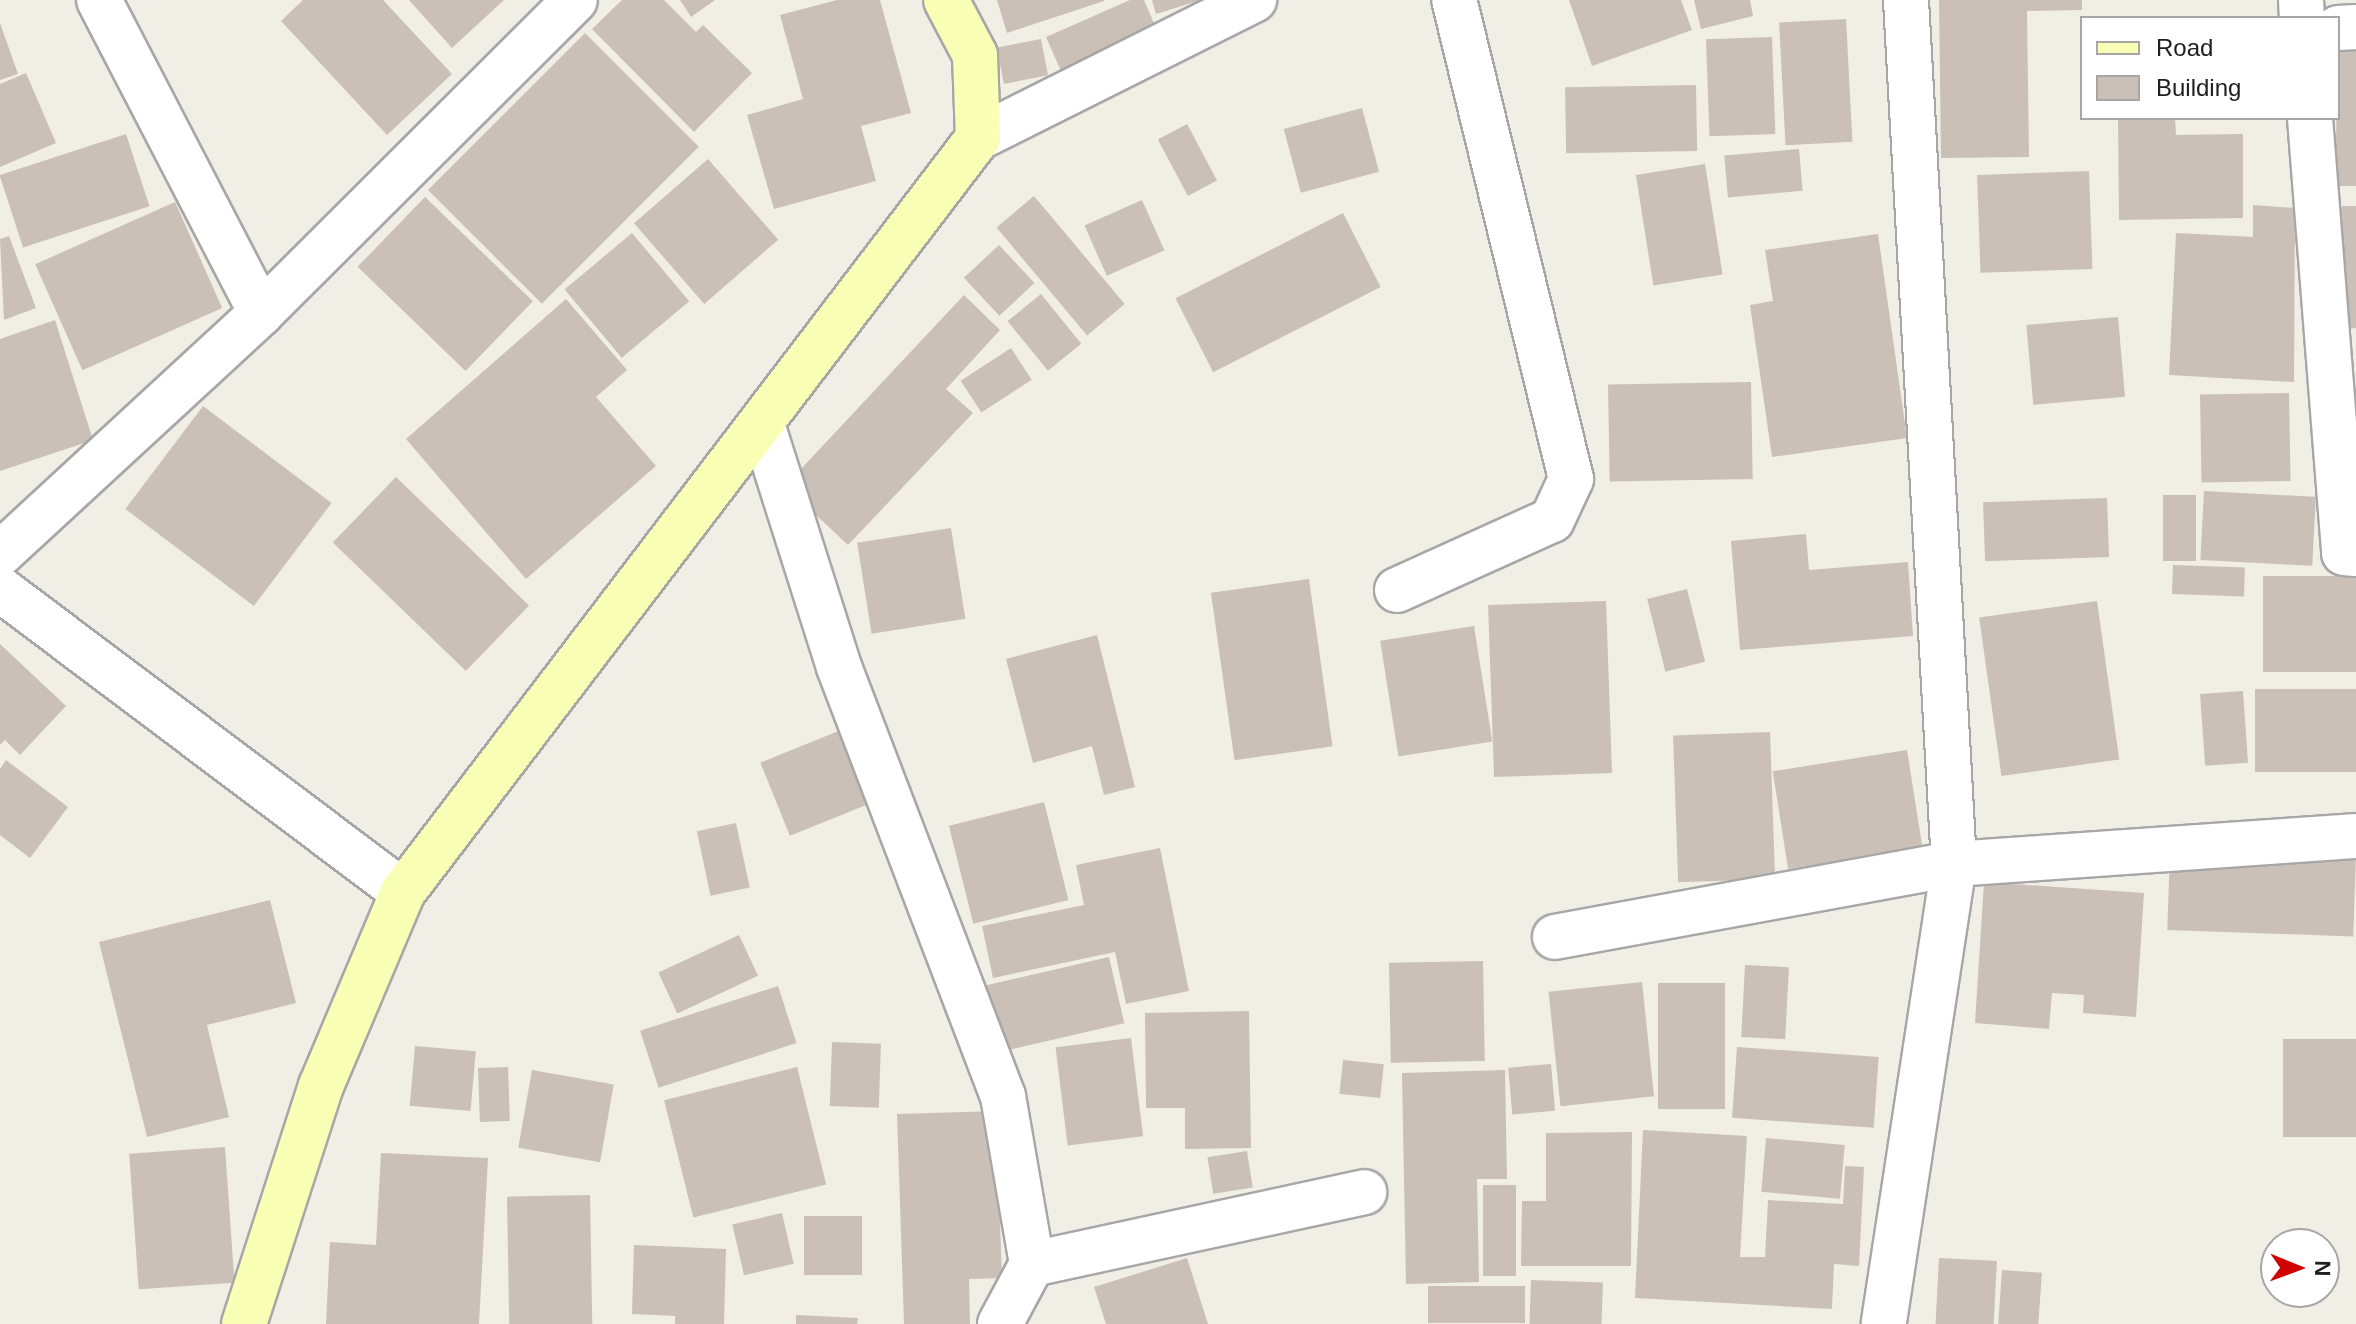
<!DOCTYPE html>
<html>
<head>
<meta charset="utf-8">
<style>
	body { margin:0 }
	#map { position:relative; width:2356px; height:1324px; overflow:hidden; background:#f1eee6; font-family:Arial,sans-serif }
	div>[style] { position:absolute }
	.building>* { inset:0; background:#cac0b8; transform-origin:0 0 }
	.roads { filter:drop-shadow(2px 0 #a7a7a7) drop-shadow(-2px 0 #a7a7a7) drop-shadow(0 2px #a7a7a7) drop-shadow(0 -2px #a7a7a7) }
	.street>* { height:44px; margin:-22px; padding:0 22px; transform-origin:22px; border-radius:22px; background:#fff }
	.secondary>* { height:44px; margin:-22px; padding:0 22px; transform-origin:22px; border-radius:22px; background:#faffb6 }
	span { translate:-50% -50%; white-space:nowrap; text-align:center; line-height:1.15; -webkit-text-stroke:7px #fff; paint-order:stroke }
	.legend { position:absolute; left:2080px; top:16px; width:260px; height:104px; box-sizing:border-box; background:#fff; border:2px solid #a6a6a6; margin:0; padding:10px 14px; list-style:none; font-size:24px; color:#202020 }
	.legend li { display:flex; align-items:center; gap:16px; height:40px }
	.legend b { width:40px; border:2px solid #a6a6a6 }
	.north { position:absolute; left:2260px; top:1228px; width:80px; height:80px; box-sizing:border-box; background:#fff; border:2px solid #a6a6a6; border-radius:50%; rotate:91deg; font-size:22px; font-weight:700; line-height:32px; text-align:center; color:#202020 }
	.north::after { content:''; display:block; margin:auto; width:28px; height:36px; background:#d00300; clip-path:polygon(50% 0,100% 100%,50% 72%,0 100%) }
</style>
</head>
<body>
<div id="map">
	<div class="building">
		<i style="clip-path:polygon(303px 0,383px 0,452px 74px,387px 135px,281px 21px)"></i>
		<i style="clip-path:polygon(409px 0,504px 0,452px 48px)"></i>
		<i style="clip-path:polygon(622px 0,664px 0,696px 32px,703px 25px,752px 73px,694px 132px,592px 29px)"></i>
		<i style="clip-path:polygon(680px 0,715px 0,691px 17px)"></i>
		<i style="clip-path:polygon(837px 0,880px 0,911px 113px,861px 126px,876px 181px,774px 209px,747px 115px,803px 99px,780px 15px)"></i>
		<i style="clip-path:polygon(997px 0,1104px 0,1104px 1px,1007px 33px)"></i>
		<i style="clip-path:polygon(1130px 0,1144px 0,1159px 35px,1064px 78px,1046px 37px)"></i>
		<i style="clip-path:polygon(1152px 0,1198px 0,1198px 1px,1156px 14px)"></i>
		<i style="clip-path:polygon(1569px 0,1681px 0,1692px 30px,1592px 66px)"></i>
		<i style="clip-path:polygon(1694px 0,1750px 0,1753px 16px,1701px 29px)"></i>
		<i style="clip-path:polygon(1939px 0,2082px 0,2082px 10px,2027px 11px,2029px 157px,1941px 158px)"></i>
		<i style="left:1846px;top:19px;width:123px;height:67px;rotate:87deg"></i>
		<i style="clip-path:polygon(0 23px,18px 74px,0 80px)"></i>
		<i style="left:585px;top:33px;width:161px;height:222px;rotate:45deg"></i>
		<i style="left:1772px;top:37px;width:97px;height:66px;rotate:88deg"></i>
		<i style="left:1041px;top:39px;width:37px;height:45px;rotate:79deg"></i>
		<i style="clip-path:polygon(2338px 49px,2356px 49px,2356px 186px,2335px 186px)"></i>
		<i style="clip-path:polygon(26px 73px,56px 143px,0 167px,0 84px)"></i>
		<i style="left:1696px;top:85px;width:66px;height:131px;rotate:89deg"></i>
		<i style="left:1362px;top:108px;width:66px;height:81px;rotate:75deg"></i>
		<i style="clip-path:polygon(2118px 118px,2175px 118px,2176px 135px,2243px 134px,2243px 218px,2119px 220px)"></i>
		<i style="left:1187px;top:124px;width:64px;height:33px;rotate:62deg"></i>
		<i style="left:126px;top:134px;width:76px;height:133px;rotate:72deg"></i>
		<i style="left:1799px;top:149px;width:42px;height:75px;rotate:85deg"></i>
		<i style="left:708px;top:159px;width:107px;height:98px;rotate:49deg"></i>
		<i style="left:1705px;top:164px;width:112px;height:70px;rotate:81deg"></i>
		<i style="left:2089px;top:171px;width:98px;height:112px;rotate:88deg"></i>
		<i style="left:1034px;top:196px;width:141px;height:49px;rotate:50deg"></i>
		<i style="left:425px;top:197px;width:150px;height:97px;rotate:44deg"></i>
		<i style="left:1142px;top:200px;width:55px;height:63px;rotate:66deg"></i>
		<i style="left:175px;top:202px;width:116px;height:153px;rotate:66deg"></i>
		<i style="clip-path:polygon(2253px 205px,2295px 208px,2294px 382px,2169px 375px,2176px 233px,2253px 237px)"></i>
		<i style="clip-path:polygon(2342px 206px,2356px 206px,2356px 328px,2344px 329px)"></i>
		<i style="left:1343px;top:213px;width:83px;height:188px;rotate:63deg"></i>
		<i style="left:632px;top:233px;width:89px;height:88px;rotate:50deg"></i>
		<i style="clip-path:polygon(1878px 234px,1907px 438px,1772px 457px,1750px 305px,1773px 301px,1765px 250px)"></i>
		<i style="clip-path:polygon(9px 236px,36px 308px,4px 320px,0 239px)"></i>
		<i style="left:999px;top:245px;width:52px;height:48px;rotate:47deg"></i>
		<i style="left:1041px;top:294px;width:64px;height:43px;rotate:51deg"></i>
		<i style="clip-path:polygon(964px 295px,1000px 330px,946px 389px,973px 413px,848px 545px,785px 486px)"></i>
		<i style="clip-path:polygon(566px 299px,627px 370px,596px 397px,656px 466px,526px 579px,406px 439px)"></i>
		<i style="left:2118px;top:317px;width:80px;height:92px;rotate:85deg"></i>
		<i style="clip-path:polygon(55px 320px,93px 440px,0 471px,0 339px)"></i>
		<i style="left:1011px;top:348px;width:38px;height:60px;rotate:57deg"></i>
		<i style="left:1751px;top:382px;width:97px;height:143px;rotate:89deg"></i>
		<i style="left:2289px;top:393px;width:88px;height:89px;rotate:89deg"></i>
		<i style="left:203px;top:406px;width:161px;height:129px;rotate:37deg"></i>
		<i style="left:396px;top:477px;width:185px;height:91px;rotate:44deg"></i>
		<i style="left:2204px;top:491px;width:112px;height:69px;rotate:3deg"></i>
		<i style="left:2163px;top:495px;width:33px;height:66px"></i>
		<i style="left:2107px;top:498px;width:59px;height:124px;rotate:88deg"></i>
		<i style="left:951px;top:528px;width:92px;height:95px;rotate:81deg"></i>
		<i style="clip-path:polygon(1806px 534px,1809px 570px,1908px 562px,1913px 636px,1740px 650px,1731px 541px)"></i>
		<i style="left:2173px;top:565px;width:72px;height:29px;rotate:2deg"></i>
		<i style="left:2263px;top:576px;width:93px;height:96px"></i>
		<i style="left:1309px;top:579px;width:169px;height:99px;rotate:82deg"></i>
		<i style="left:1687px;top:589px;width:75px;height:41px;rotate:76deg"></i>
		<i style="left:1606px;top:601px;width:172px;height:118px;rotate:88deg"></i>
		<i style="left:2097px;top:601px;width:160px;height:119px;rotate:82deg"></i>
		<i style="left:1474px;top:626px;width:117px;height:95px;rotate:81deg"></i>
		<i style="clip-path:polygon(1097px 635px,1135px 787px,1104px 795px,1092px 746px,1033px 763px,1006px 659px)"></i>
		<i style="clip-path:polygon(0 644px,66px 706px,20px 755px,5px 740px,0 745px)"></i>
		<i style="left:2255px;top:689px;width:101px;height:83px"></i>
		<i style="left:2243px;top:691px;width:72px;height:43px;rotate:86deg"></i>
		<i style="left:841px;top:730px;width:79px;height:87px;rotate:68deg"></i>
		<i style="left:1770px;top:732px;width:147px;height:97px;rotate:88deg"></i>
		<i style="left:1907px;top:750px;width:99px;height:136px;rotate:81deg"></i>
		<i style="clip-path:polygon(6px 760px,68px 807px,30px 858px,0 835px,0 769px)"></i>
		<i style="left:1044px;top:802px;width:101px;height:98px;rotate:76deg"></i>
		<i style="left:736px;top:823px;width:66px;height:40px;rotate:78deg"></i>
		<i style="clip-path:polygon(1160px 848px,1189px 991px,1126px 1004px,1115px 952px,993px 978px,982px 926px,1084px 905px,1076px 865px)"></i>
		<i style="left:2170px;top:852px;width:186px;height:78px;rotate:2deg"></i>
		<i style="clip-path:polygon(1984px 882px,2144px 893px,2136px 1017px,2083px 1013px,2084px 995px,2052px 993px,2049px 1029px,1975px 1023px)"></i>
		<i style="clip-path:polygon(270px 900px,296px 1003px,207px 1025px,229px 1117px,147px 1137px,99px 942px)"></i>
		<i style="left:739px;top:935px;width:45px;height:89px;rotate:65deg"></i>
		<i style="left:1109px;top:957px;width:68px;height:127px;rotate:77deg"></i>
		<i style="left:1483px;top:961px;width:100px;height:94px;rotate:89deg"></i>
		<i style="left:1745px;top:965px;width:44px;height:72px;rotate:3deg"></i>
		<i style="left:1642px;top:982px;width:115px;height:94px;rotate:84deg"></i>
		<i style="left:1725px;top:983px;width:126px;height:67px;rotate:90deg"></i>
		<i style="left:778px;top:986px;width:60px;height:145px;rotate:72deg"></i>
		<i style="clip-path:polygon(1249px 1011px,1251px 1148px,1185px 1149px,1185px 1108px,1146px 1108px,1145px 1013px)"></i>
		<i style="left:1131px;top:1038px;width:99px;height:76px;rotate:83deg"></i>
		<i style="left:2283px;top:1039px;width:73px;height:98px"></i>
		<i style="left:832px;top:1042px;width:49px;height:64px;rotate:2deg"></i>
		<i style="left:415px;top:1046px;width:61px;height:60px;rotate:5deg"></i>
		<i style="left:1737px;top:1047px;width:142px;height:71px;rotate:4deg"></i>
		<i style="left:1343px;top:1060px;width:41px;height:34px;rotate:6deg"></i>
		<i style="left:1551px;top:1064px;width:47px;height:43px;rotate:85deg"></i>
		<i style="left:508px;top:1067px;width:54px;height:30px;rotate:88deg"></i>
		<i style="left:797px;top:1067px;width:121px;height:137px;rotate:76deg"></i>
		<i style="left:532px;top:1070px;width:83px;height:79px;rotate:10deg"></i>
		<i style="clip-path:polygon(1505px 1070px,1507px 1179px,1477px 1179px,1479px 1282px,1406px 1284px,1402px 1073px)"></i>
		<i style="clip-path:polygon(996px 1111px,1002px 1278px,969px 1279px,970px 1324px,904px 1324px,897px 1114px)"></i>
		<i style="clip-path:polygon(1643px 1130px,1747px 1136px,1740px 1257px,1765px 1257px,1768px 1200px,1843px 1204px,1845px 1166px,1864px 1167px,1859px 1266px,1834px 1264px,1832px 1309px,1635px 1298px)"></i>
		<i style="clip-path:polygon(1632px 1132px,1631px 1266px,1521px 1266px,1522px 1201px,1546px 1201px,1546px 1133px)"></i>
		<i style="left:1766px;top:1138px;width:79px;height:54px;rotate:5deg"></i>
		<i style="left:225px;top:1147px;width:136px;height:96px;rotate:86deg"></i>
		<i style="left:1247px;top:1151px;width:37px;height:40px;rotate:81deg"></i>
		<i style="clip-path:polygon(381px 1153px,488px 1158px,479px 1324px,326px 1324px,330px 1242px,376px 1245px)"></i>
		<i style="left:1483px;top:1185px;width:33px;height:91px"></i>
		<i style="left:590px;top:1195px;width:129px;height:83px;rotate:89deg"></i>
		<i style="left:782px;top:1213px;width:52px;height:51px;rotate:77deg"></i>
		<i style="left:804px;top:1216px;width:58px;height:59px"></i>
		<i style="clip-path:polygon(634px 1245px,726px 1249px,724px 1324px,675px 1324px,675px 1316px,632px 1314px)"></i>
		<i style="clip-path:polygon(1187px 1258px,1208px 1324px,1106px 1324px,1094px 1287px)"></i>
		<i style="left:1939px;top:1258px;width:58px;height:66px;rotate:3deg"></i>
		<i style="left:2002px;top:1270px;width:40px;height:54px;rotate:4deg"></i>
		<i style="left:1531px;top:1280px;width:72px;height:44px;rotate:2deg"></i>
		<i style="left:1428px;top:1286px;width:97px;height:37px"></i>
		<i style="clip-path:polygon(796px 1315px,858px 1318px,857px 1324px,796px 1324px)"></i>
	</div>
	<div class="roads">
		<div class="street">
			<i style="left:99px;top:0;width:352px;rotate:62.6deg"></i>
			<i style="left:1906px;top:0;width:865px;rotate:86.82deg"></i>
			<i style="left:1954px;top:864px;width:403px;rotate:-4deg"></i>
			<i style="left:2301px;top:0;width:18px;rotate:87deg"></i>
			<i style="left:2338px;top:28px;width:18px;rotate:-3deg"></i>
			<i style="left:2310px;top:118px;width:436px;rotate:85.5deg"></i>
			<i style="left:2344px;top:553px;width:12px;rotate:5deg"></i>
			<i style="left:978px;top:138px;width:309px;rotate:-26.6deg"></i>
			<i style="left:762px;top:424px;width:255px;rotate:72.4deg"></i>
			<i style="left:839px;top:667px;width:459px;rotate:69.1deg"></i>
			<i style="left:1003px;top:1096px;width:170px;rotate:80.2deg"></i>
			<i style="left:1032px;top:1264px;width:68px;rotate:118.1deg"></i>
			<i style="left:0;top:554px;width:355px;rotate:-42.7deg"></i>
			<i style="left:261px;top:313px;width:443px;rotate:-44.9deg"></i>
			<i style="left:0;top:589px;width:504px;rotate:36.94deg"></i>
			<i style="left:1397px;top:590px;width:170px;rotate:-24.3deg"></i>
			<i style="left:1552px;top:520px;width:45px;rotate:-65.1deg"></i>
			<i style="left:1571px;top:479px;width:493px;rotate:-103.7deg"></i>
			<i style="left:1555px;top:937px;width:406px;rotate:-10.4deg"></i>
			<i style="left:1954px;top:864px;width:465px;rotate:98.7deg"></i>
			<i style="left:1032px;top:1264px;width:340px;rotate:-12.2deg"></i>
		</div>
		<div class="secondary">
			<i style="left:244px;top:1324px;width:250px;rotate:-72.1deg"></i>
			<i style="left:321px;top:1086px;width:211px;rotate:-67.1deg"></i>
			<i style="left:403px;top:892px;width:948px;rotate:-52.67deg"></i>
			<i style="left:978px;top:138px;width:83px;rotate:-92.1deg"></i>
			<i style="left:975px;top:55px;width:62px;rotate:-117.8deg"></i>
		</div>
	</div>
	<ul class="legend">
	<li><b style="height:10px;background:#faffb6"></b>Road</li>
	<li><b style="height:22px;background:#cac0b8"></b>Building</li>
	</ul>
	<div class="north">N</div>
</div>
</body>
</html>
